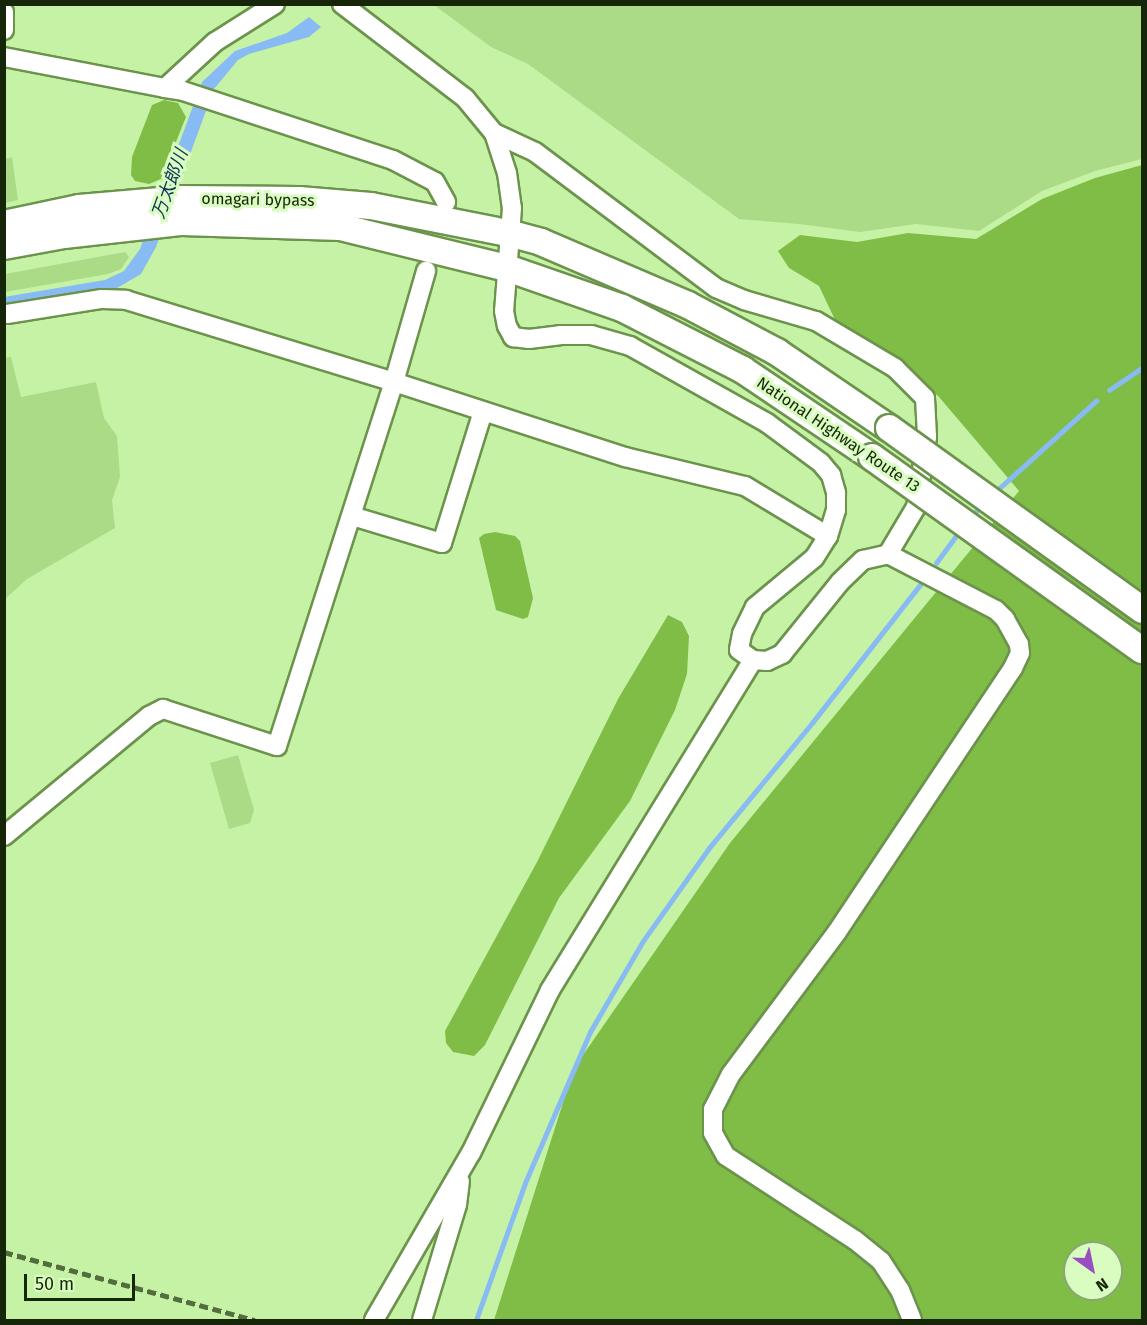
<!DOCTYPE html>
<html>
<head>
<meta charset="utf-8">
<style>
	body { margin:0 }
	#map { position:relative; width:1147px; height:1325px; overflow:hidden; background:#c6f2a6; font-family:"Fira Sans","Noto Sans JP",sans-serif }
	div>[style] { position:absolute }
	.green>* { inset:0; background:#abdb86 }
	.forest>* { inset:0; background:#7fbd47 }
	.water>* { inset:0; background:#88baf3 }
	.stream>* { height:4.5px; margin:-2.25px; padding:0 2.25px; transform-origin:2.25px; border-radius:2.25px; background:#88baf3 }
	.roads { filter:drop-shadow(2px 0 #6c934c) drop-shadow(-2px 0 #6c934c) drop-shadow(0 2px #6c934c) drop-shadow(0 -2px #6c934c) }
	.minor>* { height:18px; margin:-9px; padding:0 9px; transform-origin:9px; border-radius:9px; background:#fff }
	.highway>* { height:26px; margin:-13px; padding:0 13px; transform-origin:13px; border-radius:13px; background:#fff }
	.rail>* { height:4.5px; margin-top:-2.25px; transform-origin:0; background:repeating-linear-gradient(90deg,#536d3f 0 9px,transparent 0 13.5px) }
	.bridges { filter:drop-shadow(2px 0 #6c934c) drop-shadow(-2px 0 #6c934c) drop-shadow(0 2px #6c934c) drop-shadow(0 -2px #6c934c) }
	.highway-bridge>* { height:26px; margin:-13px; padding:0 13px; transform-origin:13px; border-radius:13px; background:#fff }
	span { translate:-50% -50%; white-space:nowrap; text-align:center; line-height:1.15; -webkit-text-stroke:6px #d9fcc0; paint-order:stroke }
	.street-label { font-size:16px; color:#162608 }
	.water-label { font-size:18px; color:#0f3358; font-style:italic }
	.frame { position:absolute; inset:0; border:6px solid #162608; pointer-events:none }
	.north { position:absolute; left:1063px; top:1241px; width:60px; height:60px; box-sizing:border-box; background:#d9fcc0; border:2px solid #8ba676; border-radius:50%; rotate:147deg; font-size:16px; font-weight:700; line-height:24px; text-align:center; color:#162608 }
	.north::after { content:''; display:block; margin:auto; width:21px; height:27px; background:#9a4fc1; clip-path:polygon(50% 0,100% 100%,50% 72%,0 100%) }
	.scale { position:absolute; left:24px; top:1274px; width:111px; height:27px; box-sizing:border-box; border:3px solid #162608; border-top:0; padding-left:8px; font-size:18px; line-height:21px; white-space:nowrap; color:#162608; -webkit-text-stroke:4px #d9fcc0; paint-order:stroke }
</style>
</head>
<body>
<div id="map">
	<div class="green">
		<i style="clip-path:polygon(434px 5px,1142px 5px,1142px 159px,1095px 171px,1042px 191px,979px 231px,916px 224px,860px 232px,799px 224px,739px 219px,528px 64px,491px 47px)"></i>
		<i style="clip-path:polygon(12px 157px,18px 200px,5px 203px,5px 159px)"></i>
		<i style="clip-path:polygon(125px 252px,129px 257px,121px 269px,108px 274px,5px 292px,5px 274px)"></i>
		<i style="clip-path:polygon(11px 357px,21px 397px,96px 382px,104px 418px,117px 436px,120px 477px,112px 500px,115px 528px,27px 579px,5px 599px,4px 358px)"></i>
		<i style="clip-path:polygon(238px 755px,254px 810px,250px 823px,229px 829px,210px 763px)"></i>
	</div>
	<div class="forest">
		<i style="clip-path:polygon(164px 100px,178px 103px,186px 117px,161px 179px,149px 184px,135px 181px,131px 175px,132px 157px,152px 105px)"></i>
		<i style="clip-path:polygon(evenodd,1142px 165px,1142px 1320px,494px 1320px,574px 1068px,730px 843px,1019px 491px,939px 397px,897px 357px,837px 324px,819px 286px,789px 268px,778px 251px,800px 235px,857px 242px,908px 233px,976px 239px,1042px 199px,1095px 178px,1142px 165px,1075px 1253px,1111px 1253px,1111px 1289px,1075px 1289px,1075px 1253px)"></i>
		<i style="clip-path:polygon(495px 532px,515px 536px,520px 541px,533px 598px,528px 617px,523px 619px,496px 610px,479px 538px,484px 534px)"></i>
		<i style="clip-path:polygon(668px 615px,682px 622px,689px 636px,687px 674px,675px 710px,630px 801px,559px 898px,485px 1045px,474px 1056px,453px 1052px,446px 1043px,445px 1031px,537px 862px,618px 699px)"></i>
	</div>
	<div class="water">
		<i style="clip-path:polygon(309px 17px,321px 27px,309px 37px,249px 54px,238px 60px,214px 89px,156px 247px,141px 274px,117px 288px,5px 307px,4px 297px,105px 280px,124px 271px,140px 249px,202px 82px,235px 51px,287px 33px)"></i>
	</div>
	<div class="stream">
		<i style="left:1109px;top:390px;width:40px;rotate:-34deg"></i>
		<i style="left:993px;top:494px;width:139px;rotate:-42.1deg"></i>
		<i style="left:970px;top:518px;width:19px;rotate:-47deg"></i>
		<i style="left:936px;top:563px;width:42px;rotate:-53.7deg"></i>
		<i style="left:476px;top:1320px;width:145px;rotate:-70.3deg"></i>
		<i style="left:525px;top:1183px;width:164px;rotate:-66.7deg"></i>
		<i style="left:590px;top:1032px;width:105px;rotate:-59.8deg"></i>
		<i style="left:643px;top:941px;width:114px;rotate:-54.6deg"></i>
		<i style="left:709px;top:848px;width:162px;rotate:-50.5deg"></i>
		<i style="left:812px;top:723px;width:175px;rotate:-52deg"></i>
	</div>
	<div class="roads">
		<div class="minor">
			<i style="left:342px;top:4px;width:155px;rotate:37.4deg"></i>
			<i style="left:465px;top:98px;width:45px;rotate:50.4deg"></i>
			<i style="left:494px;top:133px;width:42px;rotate:72deg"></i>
			<i style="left:507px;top:173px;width:35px;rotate:82deg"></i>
			<i style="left:512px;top:208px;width:103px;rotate:94.4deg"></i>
			<i style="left:504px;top:311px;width:15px;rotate:79deg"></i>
			<i style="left:507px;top:326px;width:13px;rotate:61deg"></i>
			<i style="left:513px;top:337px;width:16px;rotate:7deg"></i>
			<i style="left:529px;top:339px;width:31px;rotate:-7deg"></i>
			<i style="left:560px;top:335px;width:31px"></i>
			<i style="left:591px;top:335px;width:41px;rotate:15.8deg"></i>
			<i style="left:630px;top:346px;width:157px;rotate:29.3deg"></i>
			<i style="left:767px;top:423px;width:67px;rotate:36.5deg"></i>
			<i style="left:821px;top:463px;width:16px;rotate:50deg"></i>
			<i style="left:831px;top:475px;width:19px;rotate:74deg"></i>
			<i style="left:836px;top:493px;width:17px;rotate:90deg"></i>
			<i style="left:836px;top:510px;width:27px;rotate:107deg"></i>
			<i style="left:828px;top:536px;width:26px;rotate:122deg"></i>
			<i style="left:814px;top:558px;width:77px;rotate:140.3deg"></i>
			<i style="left:755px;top:607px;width:30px;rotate:116deg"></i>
			<i style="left:742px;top:634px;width:16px;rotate:101deg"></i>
			<i style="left:739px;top:650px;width:17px;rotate:36deg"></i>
			<i style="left:753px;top:660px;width:14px;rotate:4deg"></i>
			<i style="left:767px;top:661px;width:17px;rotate:-25deg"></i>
			<i style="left:782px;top:654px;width:92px;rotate:-51.1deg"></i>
			<i style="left:840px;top:582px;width:32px;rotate:-44deg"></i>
			<i style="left:863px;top:560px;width:26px;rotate:-13deg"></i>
			<i style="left:888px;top:554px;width:122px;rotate:27.4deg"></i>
			<i style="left:996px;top:610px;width:13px;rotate:45deg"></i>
			<i style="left:1005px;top:619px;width:29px;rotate:61deg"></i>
			<i style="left:1019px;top:644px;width:9px;rotate:84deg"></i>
			<i style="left:1020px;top:653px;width:17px;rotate:115deg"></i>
			<i style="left:1013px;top:668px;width:317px;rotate:123.7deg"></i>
			<i style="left:837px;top:932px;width:177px;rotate:126.7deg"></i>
			<i style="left:731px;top:1074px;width:39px;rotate:117deg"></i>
			<i style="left:713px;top:1109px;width:24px;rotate:90deg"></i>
			<i style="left:713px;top:1133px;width:26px;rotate:61deg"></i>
			<i style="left:726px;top:1156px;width:154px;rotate:33.1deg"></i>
			<i style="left:855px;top:1240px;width:33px;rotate:39deg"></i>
			<i style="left:881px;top:1261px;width:35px;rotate:57deg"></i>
			<i style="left:900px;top:1290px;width:32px;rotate:68deg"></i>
			<i style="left:4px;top:12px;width:18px;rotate:90deg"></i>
			<i style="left:4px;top:57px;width:164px;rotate:10.9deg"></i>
			<i style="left:165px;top:88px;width:68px;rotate:-42.6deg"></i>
			<i style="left:215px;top:42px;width:71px;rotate:-32.3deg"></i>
			<i style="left:165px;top:88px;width:18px;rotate:9deg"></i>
			<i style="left:183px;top:91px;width:221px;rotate:18.2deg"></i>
			<i style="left:393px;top:160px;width:47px;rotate:27.6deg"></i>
			<i style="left:435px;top:182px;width:23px;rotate:61deg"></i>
			<i style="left:494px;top:133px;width:45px;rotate:24.9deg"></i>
			<i style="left:535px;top:152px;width:226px;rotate:36.9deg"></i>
			<i style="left:716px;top:288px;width:30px;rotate:23deg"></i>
			<i style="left:744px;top:300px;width:75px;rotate:16.3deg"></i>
			<i style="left:816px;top:321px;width:92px;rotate:30.7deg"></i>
			<i style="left:895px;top:368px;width:42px;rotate:45deg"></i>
			<i style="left:925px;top:398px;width:39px;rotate:87deg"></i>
			<i style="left:927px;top:437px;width:71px;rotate:98.9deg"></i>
			<i style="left:916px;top:507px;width:55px;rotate:120.8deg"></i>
			<i style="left:7px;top:314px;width:96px;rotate:-9deg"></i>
			<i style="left:102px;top:299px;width:24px;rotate:2deg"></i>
			<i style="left:126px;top:300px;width:280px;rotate:17deg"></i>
			<i style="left:394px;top:382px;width:243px;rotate:18deg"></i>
			<i style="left:625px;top:457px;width:123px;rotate:13.6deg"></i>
			<i style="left:745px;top:486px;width:97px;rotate:31.1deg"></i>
			<i style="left:352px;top:516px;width:94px;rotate:16.7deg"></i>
			<i style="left:442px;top:543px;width:138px;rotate:-72.7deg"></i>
			<i style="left:4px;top:836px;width:188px;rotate:-39.6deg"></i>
			<i style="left:149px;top:716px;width:16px;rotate:-27deg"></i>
			<i style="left:163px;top:709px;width:120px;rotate:18deg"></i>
			<i style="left:277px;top:746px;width:382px;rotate:-72.2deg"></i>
			<i style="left:394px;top:382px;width:116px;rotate:-73.9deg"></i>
			<i style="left:374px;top:1320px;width:193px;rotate:-59.9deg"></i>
			<i style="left:471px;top:1153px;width:181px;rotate:-64.1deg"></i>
			<i style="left:550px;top:990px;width:387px;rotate:-58.4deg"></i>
			<i style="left:422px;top:1320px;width:120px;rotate:-73.1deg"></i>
			<i style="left:457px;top:1205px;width:24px;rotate:-83deg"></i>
		</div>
		<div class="highway">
			<i style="left:4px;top:224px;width:77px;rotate:-12deg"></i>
			<i style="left:79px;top:208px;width:102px;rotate:-5deg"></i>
			<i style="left:181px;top:199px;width:118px;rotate:0.5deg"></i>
			<i style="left:299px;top:200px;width:72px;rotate:4.8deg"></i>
			<i style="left:371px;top:206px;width:144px;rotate:11.2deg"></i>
			<i style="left:512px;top:234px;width:30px;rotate:15deg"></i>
			<i style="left:541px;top:242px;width:160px;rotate:23.2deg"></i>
			<i style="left:688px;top:305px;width:101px;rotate:27.8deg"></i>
			<i style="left:777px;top:352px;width:135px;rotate:34.2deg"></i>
			<i style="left:4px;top:246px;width:61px;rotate:-10.4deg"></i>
			<i style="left:64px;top:235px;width:119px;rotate:-6.3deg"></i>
			<i style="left:182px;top:222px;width:158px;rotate:1.8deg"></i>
			<i style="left:340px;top:227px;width:172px;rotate:13.8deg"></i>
			<i style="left:507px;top:268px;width:122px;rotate:19.2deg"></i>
			<i style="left:622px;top:308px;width:136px;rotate:27.1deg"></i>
			<i style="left:743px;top:370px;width:156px;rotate:34deg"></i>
		</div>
	</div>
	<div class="rail">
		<i style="left:4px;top:1252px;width:260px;rotate:15.2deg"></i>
	</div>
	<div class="bridges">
		<div class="highway-bridge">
			<i style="left:889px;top:428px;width:312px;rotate:35.7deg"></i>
			<i style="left:872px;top:457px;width:332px;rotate:35.6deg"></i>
		</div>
	</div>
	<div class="street-label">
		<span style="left:258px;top:200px;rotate:1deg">omagari bypass</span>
		<span style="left:838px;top:435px;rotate:34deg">National Highway Route 13</span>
	</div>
	<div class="water-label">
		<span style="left:170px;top:184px;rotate:-70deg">万太郎川</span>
	</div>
	<div class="frame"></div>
	<div class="north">N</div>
	<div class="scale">50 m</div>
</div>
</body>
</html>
